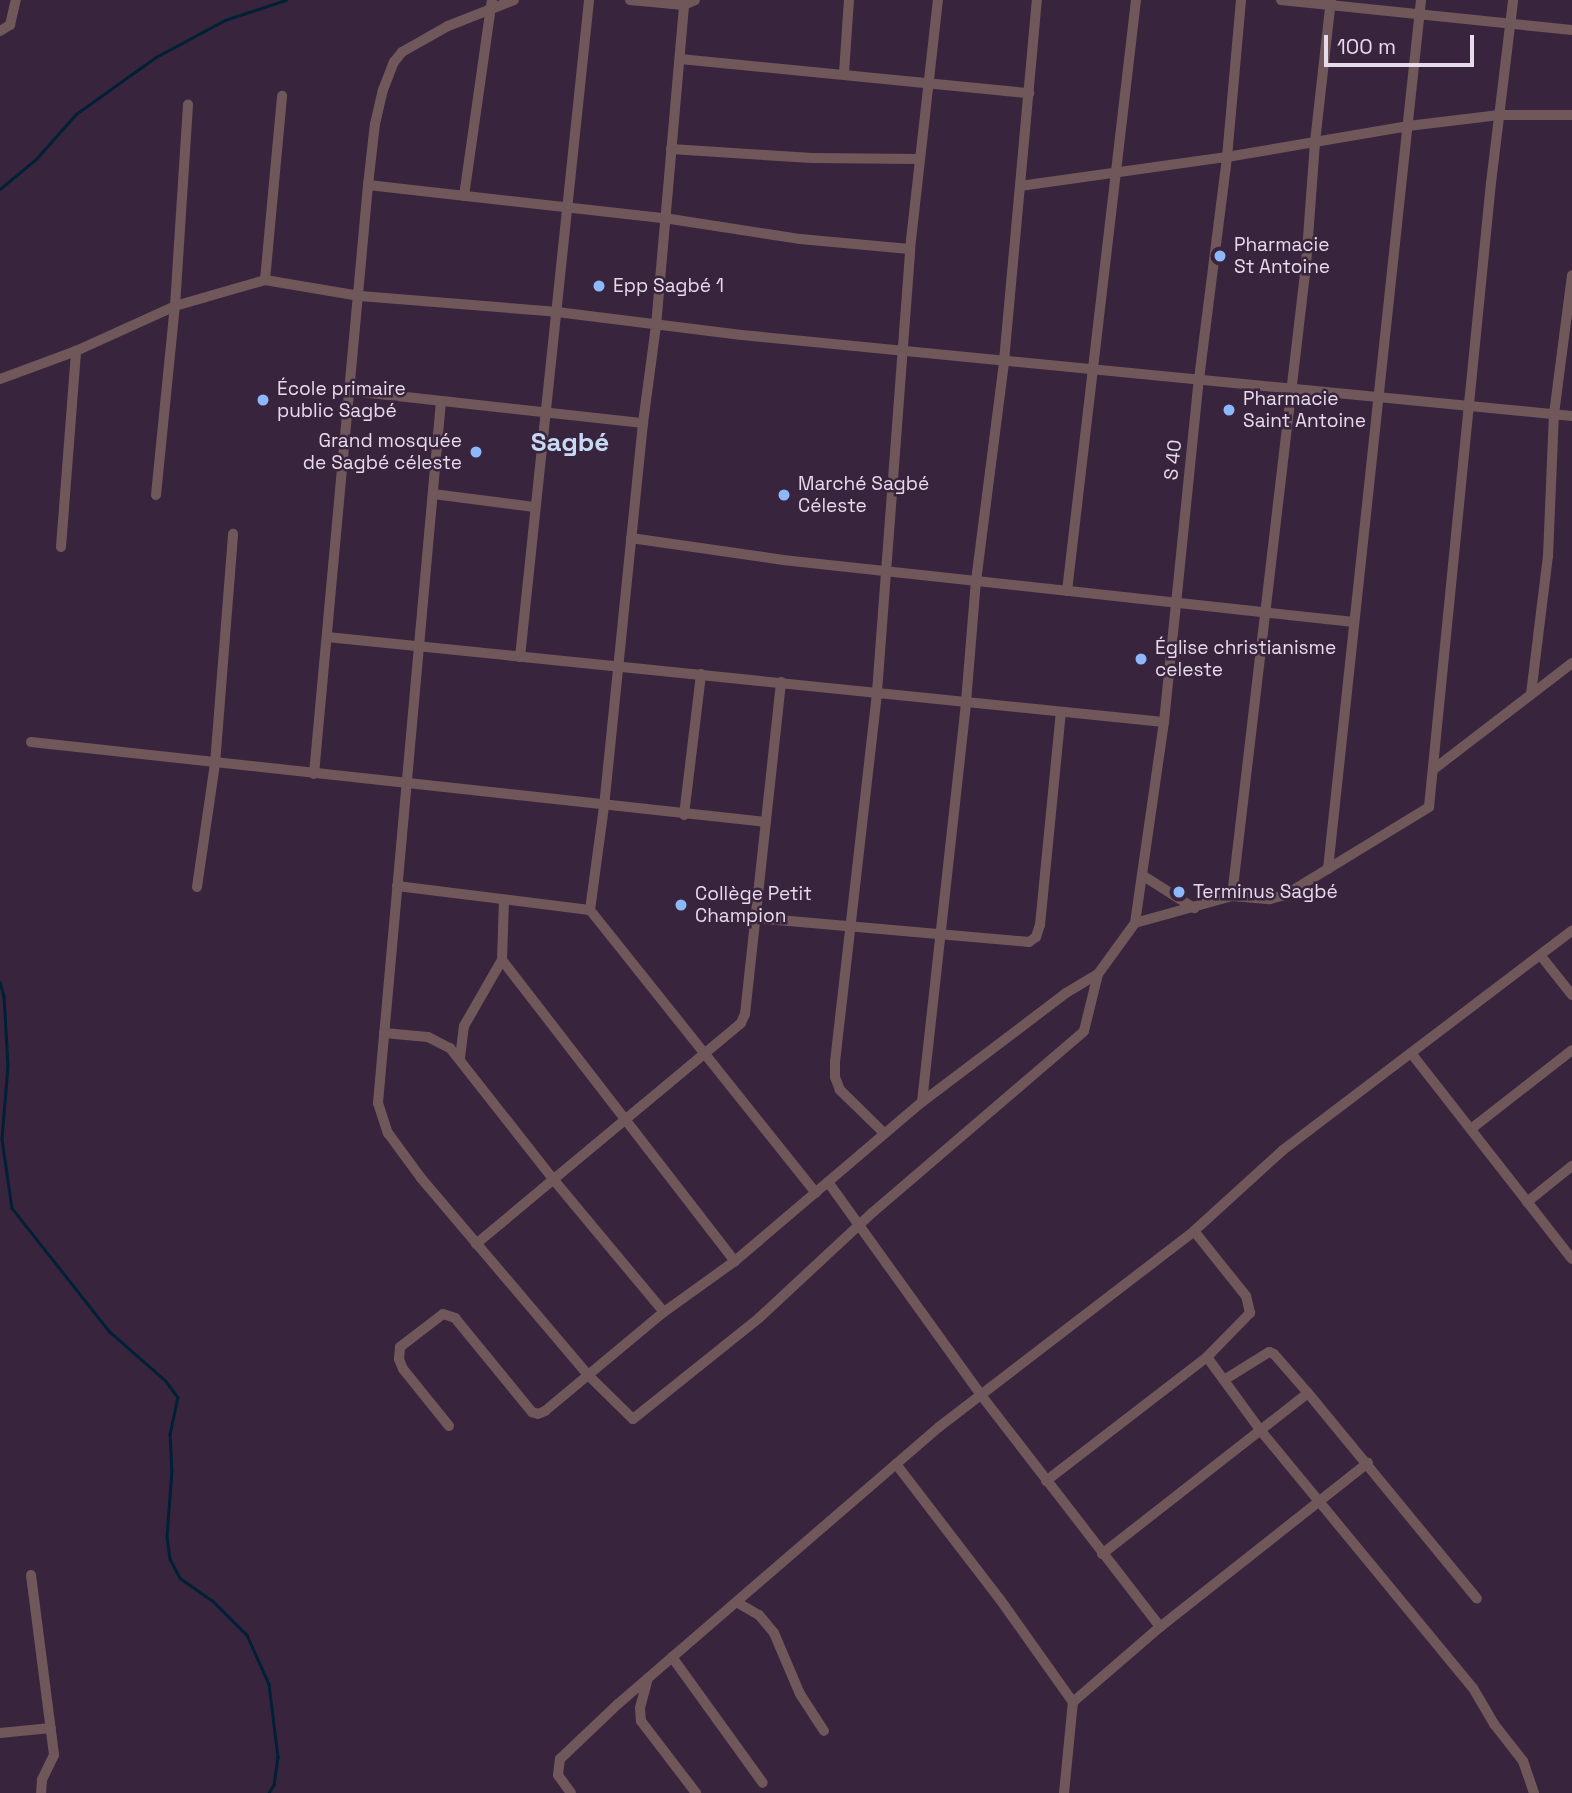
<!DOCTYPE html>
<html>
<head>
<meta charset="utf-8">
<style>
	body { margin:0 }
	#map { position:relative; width:1572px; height:1793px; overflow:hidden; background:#38253d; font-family:"Space Grotesk",sans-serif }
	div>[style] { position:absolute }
	.stream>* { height:2.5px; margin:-1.25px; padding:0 1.25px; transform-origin:1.25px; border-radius:1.25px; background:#012036 }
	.minor>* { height:10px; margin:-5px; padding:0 5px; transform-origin:5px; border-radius:5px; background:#70585a }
	.dots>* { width:19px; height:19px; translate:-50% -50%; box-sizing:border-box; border:4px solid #38253d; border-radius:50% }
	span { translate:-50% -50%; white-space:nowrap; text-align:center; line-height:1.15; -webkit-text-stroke:5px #38253d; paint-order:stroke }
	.poi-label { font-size:19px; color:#e7daea }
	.left { translate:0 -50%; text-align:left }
	.right { translate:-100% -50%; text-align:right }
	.street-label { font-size:19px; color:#e7daea }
	.district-label { font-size:26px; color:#c8d9f3; font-weight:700 }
	.scale { position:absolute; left:1324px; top:35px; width:150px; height:32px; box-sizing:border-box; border:4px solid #e7daea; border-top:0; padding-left:9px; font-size:21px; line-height:24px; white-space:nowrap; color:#e7daea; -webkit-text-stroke:5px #38253d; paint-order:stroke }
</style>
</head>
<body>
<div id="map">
	<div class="stream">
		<i style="left:0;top:189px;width:47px;rotate:-39.8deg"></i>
		<i style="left:36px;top:159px;width:60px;rotate:-48.4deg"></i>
		<i style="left:76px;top:114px;width:98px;rotate:-35.5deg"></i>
		<i style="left:156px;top:57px;width:78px;rotate:-28.2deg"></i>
		<i style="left:225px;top:20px;width:64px;rotate:-18.2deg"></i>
		<i style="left:0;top:982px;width:15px;rotate:74deg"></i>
		<i style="left:4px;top:996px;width:70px;rotate:86.7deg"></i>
		<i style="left:8px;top:1066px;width:73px;rotate:94.7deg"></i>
		<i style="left:2px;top:1139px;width:70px;rotate:81.8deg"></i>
		<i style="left:12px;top:1208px;width:157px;rotate:51.7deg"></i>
		<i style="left:109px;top:1331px;width:74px;rotate:41.2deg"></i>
		<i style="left:165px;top:1380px;width:21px;rotate:53deg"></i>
		<i style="left:178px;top:1397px;width:38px;rotate:102deg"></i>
		<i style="left:170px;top:1434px;width:36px;rotate:87deg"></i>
		<i style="left:172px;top:1470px;width:67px;rotate:94.3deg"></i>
		<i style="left:167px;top:1537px;width:22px;rotate:82deg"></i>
		<i style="left:170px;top:1559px;width:21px;rotate:62deg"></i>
		<i style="left:180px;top:1578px;width:39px;rotate:35deg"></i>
		<i style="left:212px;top:1600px;width:49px;rotate:45deg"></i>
		<i style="left:247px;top:1635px;width:54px;rotate:65.8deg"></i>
		<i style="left:269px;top:1684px;width:74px;rotate:83deg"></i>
		<i style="left:278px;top:1757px;width:28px;rotate:98deg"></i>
		<i style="left:274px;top:1785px;width:9px;rotate:122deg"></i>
	</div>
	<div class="minor">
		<i style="left:630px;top:0;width:54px;rotate:5.3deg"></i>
		<i style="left:684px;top:5px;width:12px;rotate:-24deg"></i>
		<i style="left:1281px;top:0;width:293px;rotate:5.9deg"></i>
		<i style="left:0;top:31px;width:12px;rotate:-31deg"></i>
		<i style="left:10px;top:25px;width:26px;rotate:-77deg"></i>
		<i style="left:680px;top:59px;width:351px;rotate:5.6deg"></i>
		<i style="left:844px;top:73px;width:73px;rotate:-86.1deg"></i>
		<i style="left:671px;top:149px;width:141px;rotate:3.7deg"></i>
		<i style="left:812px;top:158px;width:107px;rotate:0.5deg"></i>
		<i style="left:368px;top:185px;width:298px;rotate:6.4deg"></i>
		<i style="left:664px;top:218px;width:138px;rotate:8.8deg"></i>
		<i style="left:800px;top:239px;width:110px;rotate:5.2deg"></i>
		<i style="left:1020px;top:186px;width:209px;rotate:-8deg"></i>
		<i style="left:1227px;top:157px;width:184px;rotate:-9.7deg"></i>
		<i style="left:1408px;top:126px;width:92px;rotate:-6.9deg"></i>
		<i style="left:1499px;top:115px;width:73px"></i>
		<i style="left:464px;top:196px;width:198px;rotate:-81.9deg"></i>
		<i style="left:265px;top:280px;width:185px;rotate:-84.7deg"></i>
		<i style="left:0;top:379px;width:81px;rotate:-20.2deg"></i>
		<i style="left:76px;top:351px;width:109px;rotate:-24.4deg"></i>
		<i style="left:175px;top:306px;width:94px;rotate:-16.1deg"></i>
		<i style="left:265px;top:280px;width:96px;rotate:9.6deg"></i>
		<i style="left:360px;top:296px;width:198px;rotate:4.6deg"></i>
		<i style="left:557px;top:312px;width:186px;rotate:7.1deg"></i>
		<i style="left:742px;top:335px;width:834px;rotate:5.57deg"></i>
		<i style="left:352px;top:391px;width:293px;rotate:6.3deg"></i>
		<i style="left:441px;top:401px;width:705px;rotate:95.13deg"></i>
		<i style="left:378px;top:1103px;width:32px;rotate:72deg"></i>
		<i style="left:388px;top:1133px;width:56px;rotate:53.7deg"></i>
		<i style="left:421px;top:1178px;width:258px;rotate:49.7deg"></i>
		<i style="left:588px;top:1375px;width:63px;rotate:44.4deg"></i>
		<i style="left:633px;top:1419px;width:161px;rotate:-38.7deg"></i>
		<i style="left:759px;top:1318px;width:154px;rotate:-42.9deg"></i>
		<i style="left:872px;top:1213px;width:279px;rotate:-40.6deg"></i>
		<i style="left:1084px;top:1031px;width:59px;rotate:-76.2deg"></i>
		<i style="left:1098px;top:974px;width:63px;rotate:-54deg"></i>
		<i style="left:1135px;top:923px;width:101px;rotate:-15.6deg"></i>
		<i style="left:1232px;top:896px;width:38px;rotate:5deg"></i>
		<i style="left:1270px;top:899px;width:16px;rotate:-15deg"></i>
		<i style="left:1285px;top:895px;width:169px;rotate:-31.4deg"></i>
		<i style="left:1429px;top:807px;width:627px;rotate:-84.33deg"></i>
		<i style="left:1491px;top:183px;width:184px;rotate:-83.1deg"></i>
		<i style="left:433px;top:494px;width:102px;rotate:7.3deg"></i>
		<i style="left:156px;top:495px;width:190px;rotate:-84.3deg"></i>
		<i style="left:175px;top:306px;width:202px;rotate:-86.3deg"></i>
		<i style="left:631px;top:538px;width:154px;rotate:8.2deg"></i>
		<i style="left:783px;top:560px;width:574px;rotate:6.2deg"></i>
		<i style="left:61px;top:547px;width:197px;rotate:-85.6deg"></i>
		<i style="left:1067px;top:591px;width:595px;rotate:-83.34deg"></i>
		<i style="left:327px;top:637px;width:841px;rotate:5.8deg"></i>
		<i style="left:520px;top:657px;width:661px;rotate:-84deg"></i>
		<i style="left:1531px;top:694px;width:139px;rotate:-83deg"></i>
		<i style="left:1548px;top:556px;width:142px;rotate:-87.6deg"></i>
		<i style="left:1554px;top:414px;width:140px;rotate:-82.6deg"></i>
		<i style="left:31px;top:742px;width:739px;rotate:6.21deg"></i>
		<i style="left:1434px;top:769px;width:174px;rotate:-37.5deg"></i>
		<i style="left:314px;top:774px;width:591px;rotate:-84.76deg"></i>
		<i style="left:368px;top:185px;width:61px;rotate:-83.5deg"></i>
		<i style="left:375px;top:124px;width:35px;rotate:-77deg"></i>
		<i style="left:383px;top:90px;width:30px;rotate:-69deg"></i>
		<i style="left:394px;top:62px;width:13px;rotate:-51deg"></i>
		<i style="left:402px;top:52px;width:53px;rotate:-29.5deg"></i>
		<i style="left:448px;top:26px;width:71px;rotate:-21.5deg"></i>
		<i style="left:684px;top:815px;width:142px;rotate:-83.1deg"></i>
		<i style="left:1328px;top:869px;width:874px;rotate:-83.89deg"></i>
		<i style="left:1142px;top:875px;width:62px;rotate:32.4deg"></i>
		<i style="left:397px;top:886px;width:194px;rotate:7.1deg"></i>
		<i style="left:590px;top:910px;width:362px;rotate:51.4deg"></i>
		<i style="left:197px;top:887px;width:124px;rotate:-81.7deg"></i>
		<i style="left:215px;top:764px;width:231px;rotate:-85.5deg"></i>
		<i style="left:1232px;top:896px;width:635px;rotate:-83.31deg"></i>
		<i style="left:1306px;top:265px;width:123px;rotate:-85.8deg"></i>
		<i style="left:1315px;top:142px;width:143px;rotate:-83.6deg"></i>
		<i style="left:590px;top:910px;width:104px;rotate:-82.3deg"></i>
		<i style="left:604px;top:807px;width:386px;rotate:-84.2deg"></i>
		<i style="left:643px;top:423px;width:98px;rotate:-82.4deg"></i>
		<i style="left:656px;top:326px;width:322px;rotate:-85deg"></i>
		<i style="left:755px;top:918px;width:275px;rotate:5deg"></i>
		<i style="left:1029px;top:942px;width:9px;rotate:-36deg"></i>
		<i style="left:1036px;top:937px;width:13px;rotate:-72deg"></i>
		<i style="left:1040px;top:925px;width:214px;rotate:-84.4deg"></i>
		<i style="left:1135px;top:923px;width:203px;rotate:-81.8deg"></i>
		<i style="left:1164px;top:722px;width:345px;rotate:-84.2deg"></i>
		<i style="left:1199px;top:379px;width:224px;rotate:-82.8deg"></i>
		<i style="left:1227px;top:157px;width:158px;rotate:-84.9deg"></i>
		<i style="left:1541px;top:956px;width:50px;rotate:51.5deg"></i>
		<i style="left:502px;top:960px;width:381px;rotate:52.3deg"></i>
		<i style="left:384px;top:1033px;width:44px;rotate:5.2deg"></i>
		<i style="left:428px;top:1037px;width:25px;rotate:27deg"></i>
		<i style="left:450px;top:1048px;width:167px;rotate:51.8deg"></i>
		<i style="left:553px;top:1179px;width:173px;rotate:50.2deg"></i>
		<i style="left:1411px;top:1053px;width:261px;rotate:52deg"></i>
		<i style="left:460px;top:1058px;width:32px;rotate:-83deg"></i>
		<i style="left:464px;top:1026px;width:76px;rotate:-60.1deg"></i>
		<i style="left:502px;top:960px;width:60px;rotate:-88.1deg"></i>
		<i style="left:922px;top:1102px;width:402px;rotate:-83.7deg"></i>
		<i style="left:966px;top:702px;width:121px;rotate:-85.3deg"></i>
		<i style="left:976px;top:581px;width:222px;rotate:-82.7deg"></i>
		<i style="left:1004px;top:361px;width:363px;rotate:-84.8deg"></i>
		<i style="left:1471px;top:1129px;width:128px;rotate:-38deg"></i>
		<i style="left:884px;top:1133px;width:62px;rotate:-135.7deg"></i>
		<i style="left:840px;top:1090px;width:14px;rotate:-111deg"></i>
		<i style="left:835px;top:1077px;width:15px;rotate:-90deg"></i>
		<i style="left:835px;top:1062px;width:372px;rotate:-83.5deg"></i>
		<i style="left:877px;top:692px;width:444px;rotate:-85.7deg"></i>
		<i style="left:910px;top:249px;width:251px;rotate:-83.6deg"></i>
		<i style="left:828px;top:1182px;width:262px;rotate:54.3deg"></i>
		<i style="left:981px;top:1395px;width:293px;rotate:52.3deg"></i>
		<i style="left:1527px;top:1202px;width:58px;rotate:-38.7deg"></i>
		<i style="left:476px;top:1244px;width:345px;rotate:-39.8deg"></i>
		<i style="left:741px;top:1023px;width:10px;rotate:-66deg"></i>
		<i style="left:745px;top:1014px;width:334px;rotate:-83.8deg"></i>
		<i style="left:1207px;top:1357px;width:92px;rotate:53.9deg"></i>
		<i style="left:1261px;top:1431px;width:333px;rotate:50.5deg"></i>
		<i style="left:1473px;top:1688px;width:42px;rotate:59.7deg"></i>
		<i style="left:1494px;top:1724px;width:47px;rotate:51.9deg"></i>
		<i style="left:1523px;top:1761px;width:34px;rotate:71deg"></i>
		<i style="left:1224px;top:1380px;width:53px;rotate:-31.9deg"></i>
		<i style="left:1269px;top:1352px;width:5px;rotate:22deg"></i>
		<i style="left:1274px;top:1354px;width:52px;rotate:48.9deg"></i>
		<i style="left:449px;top:1426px;width:73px;rotate:-128.9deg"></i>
		<i style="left:403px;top:1369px;width:11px;rotate:-112deg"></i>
		<i style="left:399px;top:1359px;width:12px;rotate:-85deg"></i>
		<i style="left:400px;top:1347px;width:54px;rotate:-37.5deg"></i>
		<i style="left:443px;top:1314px;width:13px;rotate:18deg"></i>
		<i style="left:455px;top:1318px;width:122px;rotate:50.7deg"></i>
		<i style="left:532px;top:1412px;width:6px;rotate:18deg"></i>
		<i style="left:538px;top:1414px;width:8px;rotate:-23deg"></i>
		<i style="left:545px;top:1411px;width:155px;rotate:-39.8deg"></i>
		<i style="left:664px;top:1312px;width:87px;rotate:-35.7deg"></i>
		<i style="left:735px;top:1261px;width:245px;rotate:-40.4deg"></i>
		<i style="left:922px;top:1102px;width:181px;rotate:-37.1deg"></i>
		<i style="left:1066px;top:993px;width:37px;rotate:-31deg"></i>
		<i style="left:896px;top:1464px;width:169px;rotate:52.5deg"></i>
		<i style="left:999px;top:1598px;width:128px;rotate:54.6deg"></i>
		<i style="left:1046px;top:1481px;width:203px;rotate:-37.6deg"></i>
		<i style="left:1207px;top:1357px;width:62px;rotate:-45.7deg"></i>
		<i style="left:1250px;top:1313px;width:17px;rotate:-103deg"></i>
		<i style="left:1246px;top:1296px;width:83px;rotate:-128.7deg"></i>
		<i style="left:1102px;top:1554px;width:261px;rotate:-38deg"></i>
		<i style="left:1308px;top:1393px;width:266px;rotate:50.6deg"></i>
		<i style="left:31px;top:1575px;width:181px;rotate:82.7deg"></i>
		<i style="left:54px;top:1755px;width:28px;rotate:116deg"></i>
		<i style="left:42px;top:1780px;width:13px;rotate:94deg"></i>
		<i style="left:738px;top:1603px;width:24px;rotate:30deg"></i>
		<i style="left:759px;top:1615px;width:23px;rotate:50deg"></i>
		<i style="left:774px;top:1633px;width:66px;rotate:66.9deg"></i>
		<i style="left:800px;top:1694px;width:44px;rotate:57deg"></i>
		<i style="left:672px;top:1657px;width:155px;rotate:54.2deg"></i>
		<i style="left:648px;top:1678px;width:31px;rotate:105deg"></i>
		<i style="left:640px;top:1708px;width:13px;rotate:86deg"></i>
		<i style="left:641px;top:1721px;width:91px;rotate:52.6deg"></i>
		<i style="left:0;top:1733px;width:51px;rotate:-5.6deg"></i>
		<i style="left:571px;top:1793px;width:22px;rotate:-126deg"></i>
		<i style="left:558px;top:1775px;width:16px;rotate:-83deg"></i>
		<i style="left:560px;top:1759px;width:80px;rotate:-43.5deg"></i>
		<i style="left:618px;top:1704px;width:424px;rotate:-40.8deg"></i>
		<i style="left:939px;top:1427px;width:322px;rotate:-37.5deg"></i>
		<i style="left:1194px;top:1231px;width:120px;rotate:-42.3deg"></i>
		<i style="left:1283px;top:1150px;width:363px;rotate:-37.2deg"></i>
		<i style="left:1064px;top:1793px;width:91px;rotate:-84.4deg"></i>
		<i style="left:1073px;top:1702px;width:115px;rotate:-40.8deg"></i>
		<i style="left:1160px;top:1627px;width:265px;rotate:-38.3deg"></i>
	</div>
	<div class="dots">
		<i style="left:1220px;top:256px;background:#8db9fc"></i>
		<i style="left:599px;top:286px;background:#8db9fc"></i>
		<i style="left:263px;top:400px;background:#8db9fc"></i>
		<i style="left:1229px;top:410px;background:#8db9fc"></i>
		<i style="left:476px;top:452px;background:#8db9fc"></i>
		<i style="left:784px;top:495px;background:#8db9fc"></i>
		<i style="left:1141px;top:659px;background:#8db9fc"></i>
		<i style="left:1179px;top:892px;background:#8db9fc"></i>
		<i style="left:681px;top:905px;background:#8db9fc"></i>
	</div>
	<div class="poi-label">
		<span class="left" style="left:1234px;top:256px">Pharmacie<br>St Antoine</span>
		<span class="left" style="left:613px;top:286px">Epp Sagbé 1</span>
		<span class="left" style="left:277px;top:400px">École primaire<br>public Sagbé</span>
		<span class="left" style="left:1243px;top:410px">Pharmacie<br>Saint Antoine</span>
		<span class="right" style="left:462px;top:452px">Grand mosquée<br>de Sagbé céleste</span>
		<span class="left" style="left:798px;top:495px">Marché Sagbé<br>Céleste</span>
		<span class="left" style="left:1155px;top:659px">Église christianisme<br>celeste</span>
		<span class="left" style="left:1193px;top:892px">Terminus Sagbé</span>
		<span class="left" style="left:695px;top:905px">Collège Petit<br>Champion</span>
	</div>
	<div class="street-label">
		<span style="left:1173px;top:460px;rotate:-84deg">S 40</span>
	</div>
	<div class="district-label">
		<span style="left:570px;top:443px">Sagbé</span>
	</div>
	<div class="scale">100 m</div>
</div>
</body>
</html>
